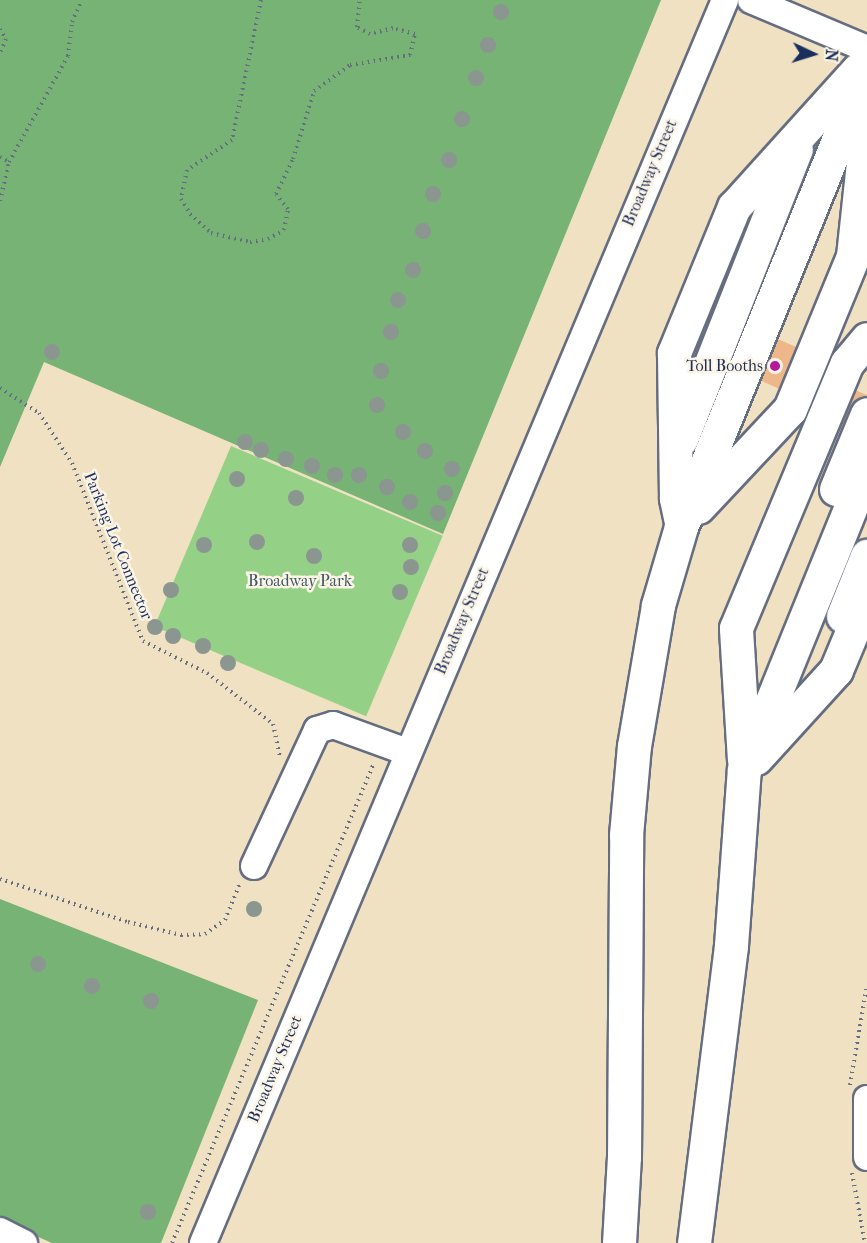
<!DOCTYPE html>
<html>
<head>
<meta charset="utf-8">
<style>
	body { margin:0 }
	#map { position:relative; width:867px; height:1243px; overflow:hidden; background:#efe1c1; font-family:"IM FELL French Canon",serif }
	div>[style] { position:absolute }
	.green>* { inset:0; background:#94d187; transform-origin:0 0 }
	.forest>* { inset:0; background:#77b374 }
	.building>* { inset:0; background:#edb78a }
	.path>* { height:4px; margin-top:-2px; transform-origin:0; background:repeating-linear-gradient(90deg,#656d81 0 1.5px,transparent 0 6px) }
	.roads { filter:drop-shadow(2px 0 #656d81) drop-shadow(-2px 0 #656d81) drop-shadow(0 2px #656d81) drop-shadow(0 -2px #656d81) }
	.minor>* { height:26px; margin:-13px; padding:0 13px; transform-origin:13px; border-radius:13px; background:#fff }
	.highway>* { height:33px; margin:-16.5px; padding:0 16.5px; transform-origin:16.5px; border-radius:16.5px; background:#fff }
	.trees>* { width:16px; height:16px; margin:-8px; border-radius:50%; background:#8b9690 }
	.dots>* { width:16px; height:16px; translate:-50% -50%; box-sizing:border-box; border:3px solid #fcf5e5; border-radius:50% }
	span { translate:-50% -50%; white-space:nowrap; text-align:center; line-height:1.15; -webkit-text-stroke:5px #fcf5e5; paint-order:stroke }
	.street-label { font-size:16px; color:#1b2f5e }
	.poi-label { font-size:16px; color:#1b2f5e }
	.right { translate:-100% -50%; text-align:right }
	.park-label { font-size:16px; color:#395868 }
	.north { position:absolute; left:783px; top:24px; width:60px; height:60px; -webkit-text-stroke:4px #fcf5e5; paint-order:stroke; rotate:94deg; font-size:16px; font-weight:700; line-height:24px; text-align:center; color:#1b2f5e }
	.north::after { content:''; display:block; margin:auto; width:21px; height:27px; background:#1b2f5e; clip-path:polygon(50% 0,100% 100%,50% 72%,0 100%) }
</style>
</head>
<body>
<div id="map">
	<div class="green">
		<i style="left:231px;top:446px;width:230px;height:196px;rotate:23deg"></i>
	</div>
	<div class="forest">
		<i style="clip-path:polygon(0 0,661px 0,443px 534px,44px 362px,0 467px)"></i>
		<i style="clip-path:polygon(0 899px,258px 1000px,161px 1243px,52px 1243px,0 1220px)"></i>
	</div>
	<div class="building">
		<i style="clip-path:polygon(689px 301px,808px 352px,833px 381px,867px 395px,867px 443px,807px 418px,782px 390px,673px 342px)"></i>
	</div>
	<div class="path">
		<i style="left:261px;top:0;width:143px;rotate:101.7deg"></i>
		<i style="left:232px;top:140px;width:54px;rotate:146.3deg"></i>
		<i style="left:187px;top:170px;width:30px;rotate:102deg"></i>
		<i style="left:181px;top:199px;width:17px;rotate:59deg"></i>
		<i style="left:190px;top:214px;width:28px;rotate:42deg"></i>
		<i style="left:211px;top:233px;width:40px;rotate:13deg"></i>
		<i style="left:250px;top:242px;width:18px;rotate:-9deg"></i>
		<i style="left:268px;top:239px;width:18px;rotate:-29deg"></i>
		<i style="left:284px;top:230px;width:21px;rotate:-79deg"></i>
		<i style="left:288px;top:209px;width:19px;rotate:-129deg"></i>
		<i style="left:276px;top:194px;width:39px;rotate:-64deg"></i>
		<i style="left:293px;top:159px;width:71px;rotate:-72.8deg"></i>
		<i style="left:314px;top:91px;width:44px;rotate:-35.8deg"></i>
		<i style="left:350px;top:65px;width:61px;rotate:-9.5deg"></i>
		<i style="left:410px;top:55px;width:22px;rotate:-77deg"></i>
		<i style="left:415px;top:34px;width:23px;rotate:-165deg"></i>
		<i style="left:393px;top:28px;width:24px;rotate:165deg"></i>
		<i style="left:370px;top:34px;width:15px;rotate:-152deg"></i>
		<i style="left:357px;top:27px;width:27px;rotate:-84deg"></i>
		<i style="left:0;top:29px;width:12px;rotate:59deg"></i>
		<i style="left:6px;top:39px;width:15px;rotate:113deg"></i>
		<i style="left:0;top:157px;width:10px;rotate:29deg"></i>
		<i style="left:0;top:201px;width:40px;rotate:-77deg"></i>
		<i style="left:9px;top:162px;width:121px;rotate:-60.9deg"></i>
		<i style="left:68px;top:56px;width:34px;rotate:-83deg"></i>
		<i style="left:72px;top:22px;width:24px;rotate:-66deg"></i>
		<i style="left:0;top:388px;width:46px;rotate:32.7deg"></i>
		<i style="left:39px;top:413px;width:60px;rotate:56.6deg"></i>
		<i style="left:72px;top:463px;width:192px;rotate:68.3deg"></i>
		<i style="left:143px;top:641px;width:72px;rotate:26.6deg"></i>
		<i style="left:207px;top:673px;width:83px;rotate:37.7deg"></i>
		<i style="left:273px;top:724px;width:34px;rotate:78deg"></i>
		<i style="left:0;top:879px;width:135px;rotate:18.6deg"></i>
		<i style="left:128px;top:922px;width:55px;rotate:13.8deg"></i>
		<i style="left:181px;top:935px;width:24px;rotate:-2deg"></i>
		<i style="left:205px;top:934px;width:24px;rotate:-35deg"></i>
		<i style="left:225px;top:920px;width:38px;rotate:-68deg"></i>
		<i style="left:850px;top:1085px;width:102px;rotate:-80.4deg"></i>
		<i style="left:852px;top:1173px;width:71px;rotate:79.5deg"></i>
		<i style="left:172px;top:1243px;width:521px;rotate:-67.18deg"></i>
	</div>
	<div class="roads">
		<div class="minor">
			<i style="left:751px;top:0;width:126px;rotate:22.9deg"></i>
			<i style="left:254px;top:866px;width:150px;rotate:-65.1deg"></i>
			<i style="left:317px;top:730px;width:17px;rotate:-17deg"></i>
			<i style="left:333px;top:725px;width:79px;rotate:20deg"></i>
			<i style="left:867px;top:1099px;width:58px;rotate:90deg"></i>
			<i style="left:0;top:1231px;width:27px;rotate:27deg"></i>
			<i style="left:203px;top:1243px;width:1348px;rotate:-67.22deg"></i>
		</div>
		<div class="highway">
			<i style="left:681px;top:439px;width:312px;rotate:-68.4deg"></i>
			<i style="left:836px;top:489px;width:81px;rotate:-67.5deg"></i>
			<i style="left:698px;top:507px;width:134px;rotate:-46.8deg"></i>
			<i style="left:790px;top:409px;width:165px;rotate:-67.6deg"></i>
			<i style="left:853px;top:256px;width:133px;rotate:-83.9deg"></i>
			<i style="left:681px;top:522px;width:25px;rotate:-102deg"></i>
			<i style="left:676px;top:498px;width:145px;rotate:-90.8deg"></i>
			<i style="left:674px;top:353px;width:158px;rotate:-67.7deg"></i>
			<i style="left:734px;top:207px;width:185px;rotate:-47.9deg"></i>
			<i style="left:843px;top:616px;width:65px;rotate:-68.2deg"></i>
			<i style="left:756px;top:758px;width:119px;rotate:-47.7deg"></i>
			<i style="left:836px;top:670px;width:80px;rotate:-67.3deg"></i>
			<i style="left:744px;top:760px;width:132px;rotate:-93.5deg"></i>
			<i style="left:736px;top:628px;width:287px;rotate:-67.3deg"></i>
			<i style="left:847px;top:363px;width:31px;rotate:-50deg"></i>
			<i style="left:619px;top:1243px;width:86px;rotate:-86.7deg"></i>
			<i style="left:624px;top:1157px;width:322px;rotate:-89.6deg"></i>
			<i style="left:626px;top:835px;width:89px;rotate:-84.9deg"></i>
			<i style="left:634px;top:746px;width:143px;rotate:-80.3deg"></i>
			<i style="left:658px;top:605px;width:81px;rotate:-73.6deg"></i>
			<i style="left:681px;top:527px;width:493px;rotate:-67.9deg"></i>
			<i style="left:694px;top:1243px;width:300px;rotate:-82.9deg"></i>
			<i style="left:731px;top:945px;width:175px;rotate:-85.8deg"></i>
			<i style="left:744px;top:770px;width:327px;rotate:-67.9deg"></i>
		</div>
	</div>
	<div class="trees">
		<i style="left:501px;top:12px"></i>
		<i style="left:488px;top:45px"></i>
		<i style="left:476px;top:78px"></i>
		<i style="left:462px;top:119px"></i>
		<i style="left:449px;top:160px"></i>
		<i style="left:433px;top:194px"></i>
		<i style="left:423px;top:231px"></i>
		<i style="left:413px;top:270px"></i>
		<i style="left:398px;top:300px"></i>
		<i style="left:391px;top:332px"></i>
		<i style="left:52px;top:352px"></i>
		<i style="left:381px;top:371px"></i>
		<i style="left:377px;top:405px"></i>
		<i style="left:403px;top:432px"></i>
		<i style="left:245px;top:442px"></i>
		<i style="left:261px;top:450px"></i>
		<i style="left:425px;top:451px"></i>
		<i style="left:286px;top:459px"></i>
		<i style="left:312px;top:466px"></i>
		<i style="left:452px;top:469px"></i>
		<i style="left:335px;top:475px"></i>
		<i style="left:359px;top:475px"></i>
		<i style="left:237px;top:479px"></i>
		<i style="left:387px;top:487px"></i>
		<i style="left:445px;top:493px"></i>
		<i style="left:296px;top:498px"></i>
		<i style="left:410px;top:502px"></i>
		<i style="left:438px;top:513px"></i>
		<i style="left:257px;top:542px"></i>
		<i style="left:204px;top:545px"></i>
		<i style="left:410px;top:545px"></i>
		<i style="left:314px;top:556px"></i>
		<i style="left:411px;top:567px"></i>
		<i style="left:171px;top:590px"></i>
		<i style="left:400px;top:592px"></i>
		<i style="left:155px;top:627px"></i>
		<i style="left:173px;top:636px"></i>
		<i style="left:203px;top:646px"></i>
		<i style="left:228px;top:663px"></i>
		<i style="left:254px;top:909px"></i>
		<i style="left:38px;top:964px"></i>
		<i style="left:92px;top:986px"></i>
		<i style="left:151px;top:1001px"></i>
		<i style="left:148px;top:1212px"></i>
	</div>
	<div class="dots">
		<i style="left:775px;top:366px;background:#b5179e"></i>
	</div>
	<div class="street-label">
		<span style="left:650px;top:173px;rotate:-67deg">Broadway Street</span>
		<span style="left:118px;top:546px;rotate:68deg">Parking Lot Connector</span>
		<span style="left:462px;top:621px;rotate:-67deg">Broadway Street</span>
		<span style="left:275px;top:1069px;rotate:-67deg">Broadway Street</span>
	</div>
	<div class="poi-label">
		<span class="right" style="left:763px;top:366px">Toll Booths</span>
	</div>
	<div class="park-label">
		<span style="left:300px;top:581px">Broadway Park</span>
	</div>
	<div class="north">N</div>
</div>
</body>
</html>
